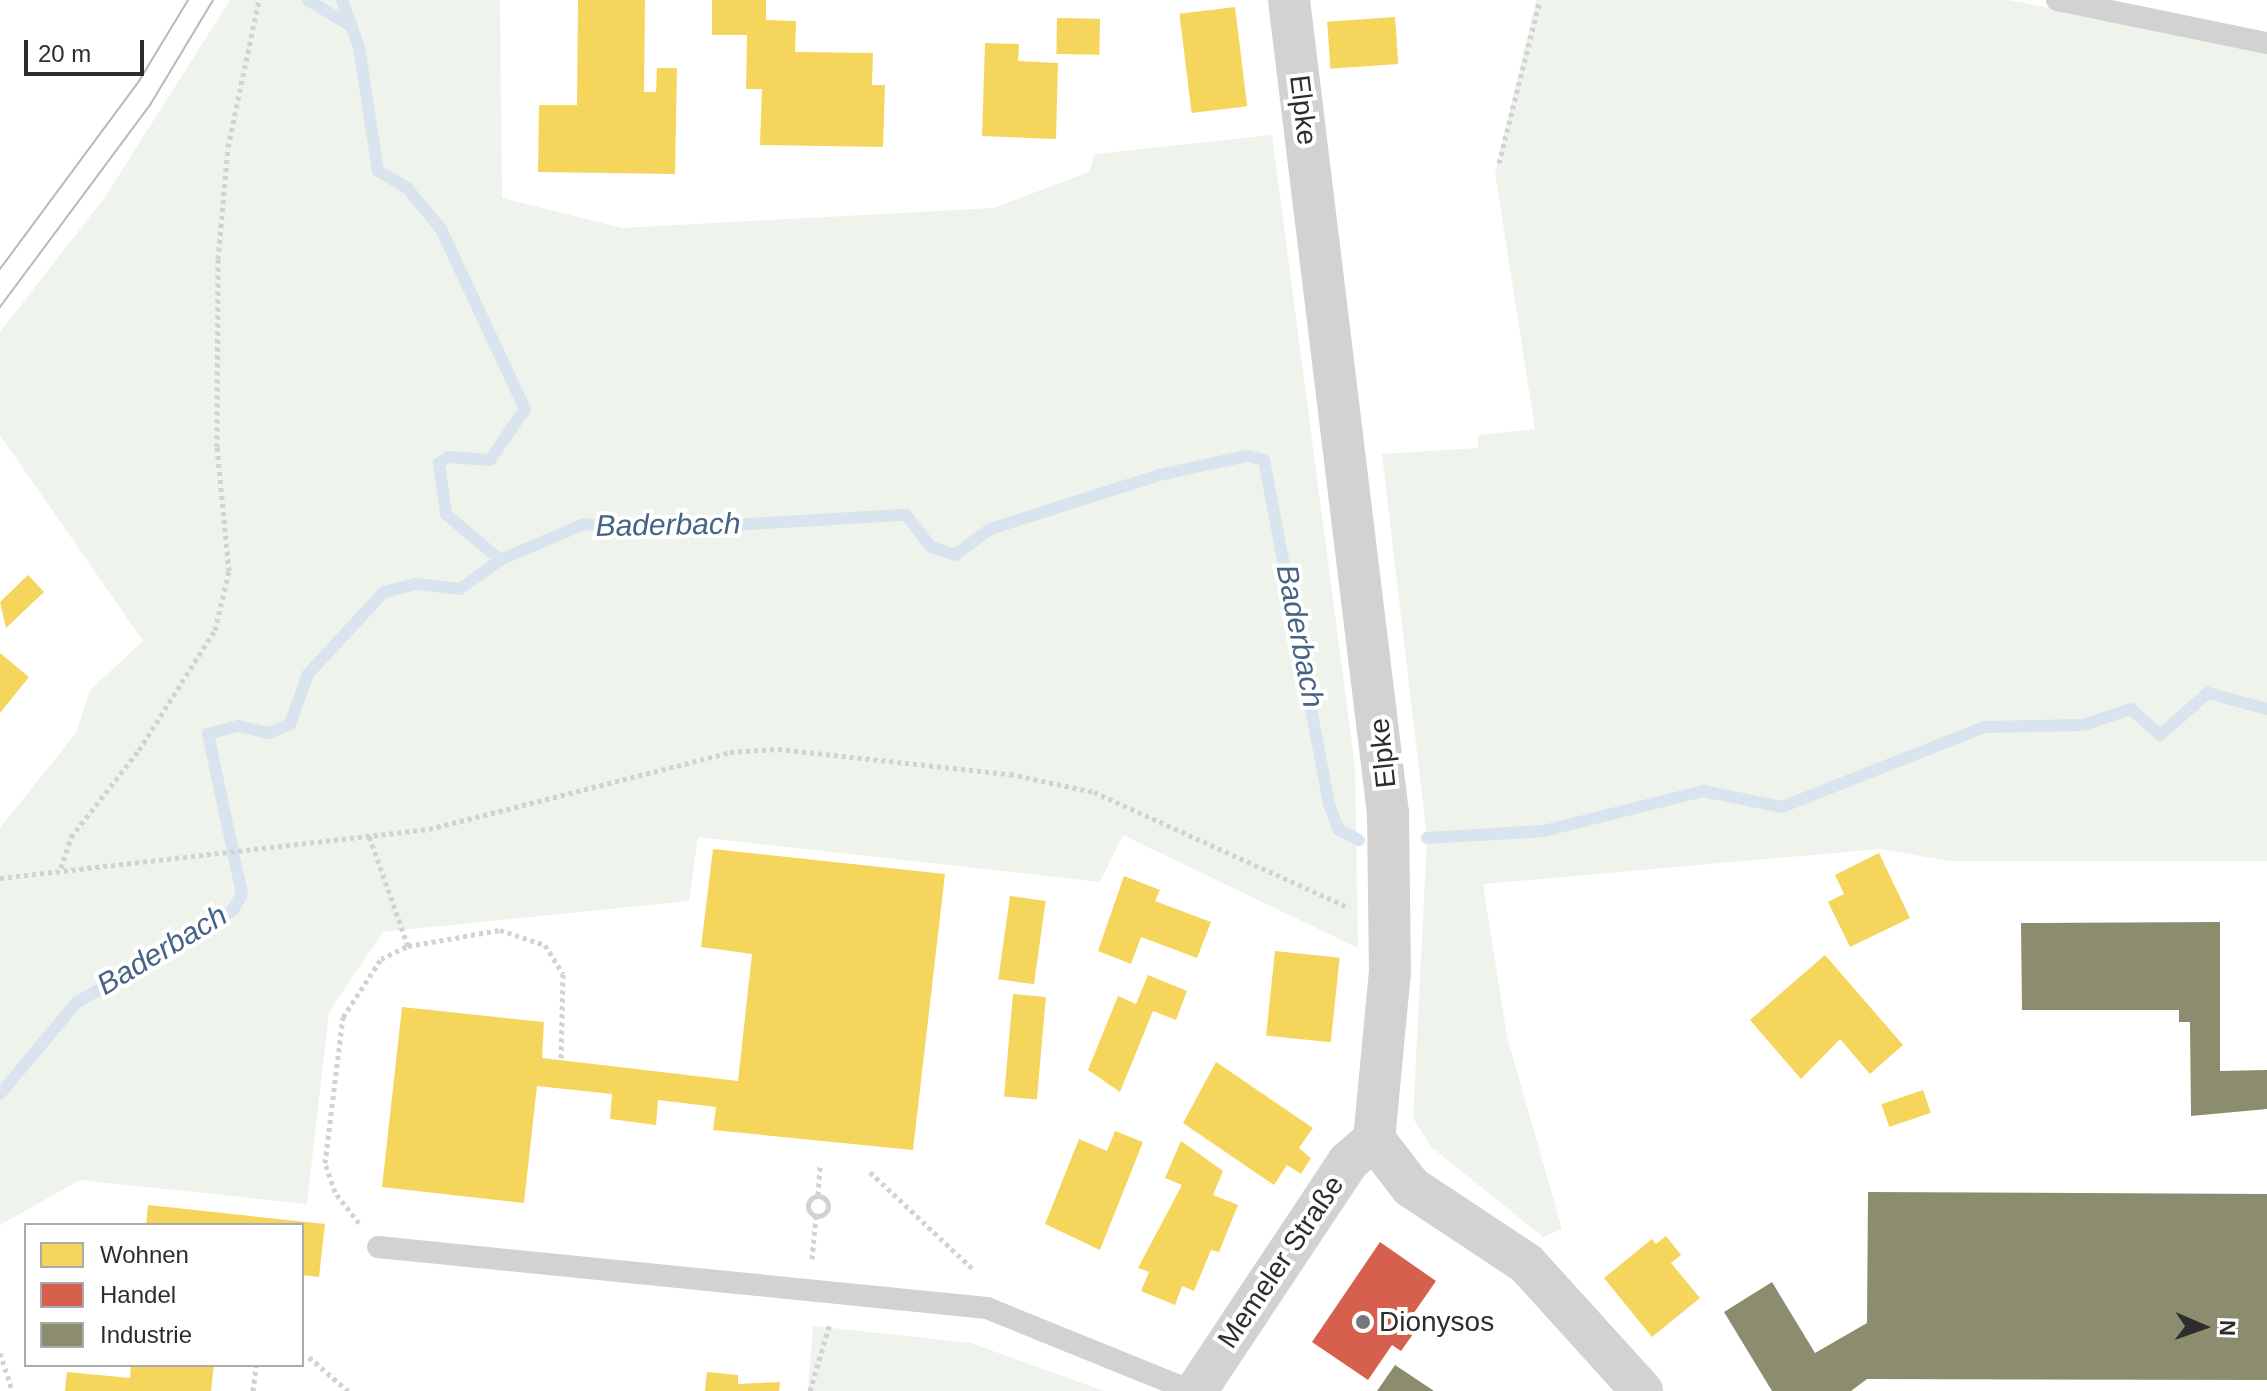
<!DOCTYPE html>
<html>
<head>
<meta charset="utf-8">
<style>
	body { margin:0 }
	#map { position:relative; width:2267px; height:1391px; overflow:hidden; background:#fff; font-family:Helvetica,sans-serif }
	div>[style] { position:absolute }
	.green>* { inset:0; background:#eef3ec }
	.homes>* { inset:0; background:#f6d55c; transform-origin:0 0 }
	.shops>* { inset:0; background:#d6604d }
	.industry>* { inset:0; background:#8c8c6e }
	.stream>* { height:12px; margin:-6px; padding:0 6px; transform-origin:6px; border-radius:6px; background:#dae4ee }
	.path>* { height:5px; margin-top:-2.5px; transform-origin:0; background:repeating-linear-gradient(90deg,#d2d2d2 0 4px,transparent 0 8px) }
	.path>.ring { margin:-2.5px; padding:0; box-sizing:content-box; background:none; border:5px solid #d2d2d2; border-radius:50% }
	.service>* { height:22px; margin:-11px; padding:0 11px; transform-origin:11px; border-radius:11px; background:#d2d2d2 }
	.minor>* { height:42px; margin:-21px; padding:0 21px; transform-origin:21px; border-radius:21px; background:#d2d2d2 }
	.tram>* { height:2px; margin:-1px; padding:0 1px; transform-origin:1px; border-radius:1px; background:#b9b9b9 }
	.dots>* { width:22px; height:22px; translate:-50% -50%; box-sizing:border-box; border:4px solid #fff; border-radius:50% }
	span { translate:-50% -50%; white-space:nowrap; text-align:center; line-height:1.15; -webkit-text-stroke:8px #fff; paint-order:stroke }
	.street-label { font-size:28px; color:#2d2d2d }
	.poi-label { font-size:28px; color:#2d2d2d }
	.left { translate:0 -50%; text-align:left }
	.water-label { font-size:30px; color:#456385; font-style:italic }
	.legend { position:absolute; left:24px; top:1223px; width:280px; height:144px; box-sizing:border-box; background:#fff; border:2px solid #ababab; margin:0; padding:10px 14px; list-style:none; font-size:24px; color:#2d2d2d }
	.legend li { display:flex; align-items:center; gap:16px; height:40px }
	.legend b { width:40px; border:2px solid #ababab }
	.north { position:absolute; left:2163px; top:1287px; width:80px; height:80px; -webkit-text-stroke:6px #fff; paint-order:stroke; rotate:92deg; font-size:22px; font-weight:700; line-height:32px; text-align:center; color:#2d2d2d }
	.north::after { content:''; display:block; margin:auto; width:28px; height:36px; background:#2d2d2d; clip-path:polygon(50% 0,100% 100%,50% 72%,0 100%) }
	.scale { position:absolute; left:24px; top:40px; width:120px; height:36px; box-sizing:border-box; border:4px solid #2d2d2d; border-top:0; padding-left:10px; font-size:24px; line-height:28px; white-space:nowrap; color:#2d2d2d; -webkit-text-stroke:6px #fff; paint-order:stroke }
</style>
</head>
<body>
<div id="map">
	<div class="green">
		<i style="clip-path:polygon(230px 0,500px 0,502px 198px,622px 228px,993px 208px,1089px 172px,1095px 154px,1272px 135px,1355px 767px,1358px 948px,1123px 835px,1100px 882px,698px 837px,689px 901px,383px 932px,329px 1012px,307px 1204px,80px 1180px,0 1225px,0 828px,76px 733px,90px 690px,143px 641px,0 435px,0 332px,105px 197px)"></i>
		<i style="clip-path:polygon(1536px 0,2009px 0,2267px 50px,2267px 861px,1950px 861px,1880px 849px,1483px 884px,1507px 1037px,1562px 1229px,1543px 1237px,1431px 1147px,1413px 1118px,1427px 838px,1382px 454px,1478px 448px,1478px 435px,1535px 429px,1495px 173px)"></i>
		<i style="clip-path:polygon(813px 1326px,971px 1343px,1104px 1391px,808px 1391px)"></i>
	</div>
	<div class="homes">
		<i style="clip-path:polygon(578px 0,645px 0,644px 92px,656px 92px,657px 68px,677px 68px,675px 174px,538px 172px,539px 105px,577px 105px)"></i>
		<i style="clip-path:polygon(712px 0,766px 0,766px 20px,796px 21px,795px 52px,873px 53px,872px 85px,885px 85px,883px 147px,760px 145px,762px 89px,746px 89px,747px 35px,712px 35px)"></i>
		<i style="left:1235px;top:7px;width:100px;height:56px;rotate:83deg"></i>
		<i style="left:1395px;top:17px;width:47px;height:68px;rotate:86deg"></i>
		<i style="left:1057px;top:18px;width:43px;height:36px;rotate:1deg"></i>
		<i style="clip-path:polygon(985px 43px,1019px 44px,1018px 61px,1058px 63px,1056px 139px,982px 136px)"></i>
		<i style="clip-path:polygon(28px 575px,44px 592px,6px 628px,0 602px)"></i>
		<i style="clip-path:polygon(0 653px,29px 677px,0 713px)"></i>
		<i style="clip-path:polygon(713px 849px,945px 874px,913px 1150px,713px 1130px,716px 1107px,658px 1100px,656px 1125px,610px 1119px,612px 1094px,537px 1086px,524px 1203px,382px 1187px,402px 1007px,544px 1022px,542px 1058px,738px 1081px,752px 954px,701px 947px)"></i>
		<i style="clip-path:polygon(1879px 853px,1910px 918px,1850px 947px,1828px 902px,1844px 894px,1835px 875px)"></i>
		<i style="clip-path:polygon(1124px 876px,1160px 890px,1155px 901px,1211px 922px,1197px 958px,1141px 937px,1131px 964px,1098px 951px)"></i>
		<i style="left:1010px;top:896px;width:36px;height:84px;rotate:8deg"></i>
		<i style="left:1275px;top:951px;width:65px;height:85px;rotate:6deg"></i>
		<i style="clip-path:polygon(1825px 955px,1903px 1045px,1870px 1074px,1840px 1039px,1801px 1079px,1750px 1020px)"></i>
		<i style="clip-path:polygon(1148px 975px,1187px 991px,1176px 1020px,1153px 1011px,1120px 1092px,1088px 1070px,1118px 996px,1136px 1004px)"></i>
		<i style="left:1013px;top:994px;width:33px;height:103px;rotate:5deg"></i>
		<i style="clip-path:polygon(1216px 1062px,1313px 1128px,1299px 1148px,1311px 1158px,1301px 1174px,1287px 1165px,1274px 1185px,1183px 1123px)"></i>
		<i style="left:1923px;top:1090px;width:24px;height:44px;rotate:71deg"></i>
		<i style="clip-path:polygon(1115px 1131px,1143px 1142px,1100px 1250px,1045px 1224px,1079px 1139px,1107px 1151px)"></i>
		<i style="clip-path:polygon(1181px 1141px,1223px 1171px,1213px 1195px,1238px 1205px,1219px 1252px,1211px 1250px,1194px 1291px,1182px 1286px,1175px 1305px,1141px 1291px,1149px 1272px,1138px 1268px,1182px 1185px,1165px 1178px)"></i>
		<i style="clip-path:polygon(148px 1205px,325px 1224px,319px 1277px,302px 1275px,302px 1225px,146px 1225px)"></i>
		<i style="clip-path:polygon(1666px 1236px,1681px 1255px,1671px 1263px,1700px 1298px,1652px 1337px,1604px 1278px,1652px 1239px,1656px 1244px)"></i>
		<i style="clip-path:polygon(131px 1365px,214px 1365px,211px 1391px,65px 1391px,67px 1372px,130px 1378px)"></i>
		<i style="clip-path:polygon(707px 1372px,738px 1375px,738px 1384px,780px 1382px,779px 1391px,705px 1391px)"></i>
	</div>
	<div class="shops">
		<i style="clip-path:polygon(1380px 1242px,1436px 1281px,1411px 1317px,1421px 1323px,1401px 1351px,1392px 1345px,1368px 1380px,1312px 1342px)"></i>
	</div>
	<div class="industry">
		<i style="clip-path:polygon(2220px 922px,2220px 1071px,2267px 1070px,2267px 1109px,2191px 1116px,2190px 1022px,2179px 1022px,2179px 1010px,2022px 1010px,2021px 923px)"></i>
		<i style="clip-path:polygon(1868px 1192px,2267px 1194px,2267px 1380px,1867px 1379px,1851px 1391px,1772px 1391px,1724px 1312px,1772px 1282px,1815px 1353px,1867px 1323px)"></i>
		<i style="clip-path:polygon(1395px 1365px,1434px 1391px,1377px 1391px)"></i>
	</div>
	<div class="stream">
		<i style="left:308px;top:0;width:50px;rotate:31.2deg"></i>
		<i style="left:342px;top:0;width:50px;rotate:70.1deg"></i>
		<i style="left:359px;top:47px;width:125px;rotate:81.3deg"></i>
		<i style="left:378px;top:171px;width:34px;rotate:30deg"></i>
		<i style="left:407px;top:188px;width:53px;rotate:50.3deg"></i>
		<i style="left:441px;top:229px;width:199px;rotate:65deg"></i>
		<i style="left:525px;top:409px;width:62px;rotate:124.5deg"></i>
		<i style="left:490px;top:460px;width:41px;rotate:-175.8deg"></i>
		<i style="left:449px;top:457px;width:12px;rotate:149deg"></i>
		<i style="left:439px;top:463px;width:51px;rotate:82.2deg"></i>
		<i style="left:446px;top:514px;width:71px;rotate:40.4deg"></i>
		<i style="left:1427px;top:838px;width:117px;rotate:-3.4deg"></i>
		<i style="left:1544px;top:831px;width:164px;rotate:-14.1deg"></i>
		<i style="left:1703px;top:791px;width:81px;rotate:11.4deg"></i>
		<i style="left:1782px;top:807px;width:217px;rotate:-21.6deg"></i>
		<i style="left:1984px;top:727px;width:99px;rotate:-1.2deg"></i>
		<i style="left:2083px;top:725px;width:51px;rotate:-18.4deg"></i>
		<i style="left:2131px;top:709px;width:39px;rotate:42deg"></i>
		<i style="left:2160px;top:735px;width:64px;rotate:-41.2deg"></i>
		<i style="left:2208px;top:693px;width:61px;rotate:15.2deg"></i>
		<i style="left:0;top:1094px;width:119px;rotate:-50.1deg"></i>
		<i style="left:76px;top:1003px;width:182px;rotate:-30.6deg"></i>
		<i style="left:233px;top:910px;width:18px;rotate:-61deg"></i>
		<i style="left:242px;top:894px;width:164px;rotate:-102deg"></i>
		<i style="left:208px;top:734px;width:31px;rotate:-15deg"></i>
		<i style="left:238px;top:726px;width:32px;rotate:13deg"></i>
		<i style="left:269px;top:733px;width:23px;rotate:-23deg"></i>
		<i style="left:290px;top:724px;width:53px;rotate:-70.2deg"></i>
		<i style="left:308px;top:674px;width:112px;rotate:-47.2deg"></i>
		<i style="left:384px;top:592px;width:34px;rotate:-14deg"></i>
		<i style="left:417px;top:584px;width:43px;rotate:6.6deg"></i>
		<i style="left:460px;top:589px;width:49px;rotate:-35.9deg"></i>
		<i style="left:500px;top:560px;width:91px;rotate:-23.2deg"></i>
		<i style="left:584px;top:524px;width:49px;rotate:8.1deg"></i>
		<i style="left:633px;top:531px;width:273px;rotate:-3.4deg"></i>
		<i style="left:906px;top:515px;width:41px;rotate:52deg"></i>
		<i style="left:931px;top:547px;width:25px;rotate:18deg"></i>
		<i style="left:955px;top:555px;width:44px;rotate:-36.6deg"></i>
		<i style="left:990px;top:529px;width:177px;rotate:-17.7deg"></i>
		<i style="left:1159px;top:475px;width:90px;rotate:-12.2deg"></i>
		<i style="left:1247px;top:456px;width:17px;rotate:13deg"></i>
		<i style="left:1264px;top:460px;width:350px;rotate:79.3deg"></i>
		<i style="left:1329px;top:804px;width:27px;rotate:70deg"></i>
		<i style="left:1338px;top:829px;width:24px;rotate:28deg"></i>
	</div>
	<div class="path">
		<i style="left:1499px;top:163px;width:168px;rotate:-75.9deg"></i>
		<i style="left:61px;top:868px;width:33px;rotate:-72deg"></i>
		<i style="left:71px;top:837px;width:110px;rotate:-52deg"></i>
		<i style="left:139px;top:750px;width:142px;rotate:-57.7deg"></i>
		<i style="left:215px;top:630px;width:61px;rotate:-76.7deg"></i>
		<i style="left:229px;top:571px;width:125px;rotate:-95.5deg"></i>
		<i style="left:217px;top:447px;width:188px;rotate:-89.7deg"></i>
		<i style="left:218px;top:259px;width:112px;rotate:-84.9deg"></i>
		<i style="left:228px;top:147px;width:150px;rotate:-78.1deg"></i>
		<i style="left:0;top:878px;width:432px;rotate:-6.5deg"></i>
		<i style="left:429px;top:829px;width:311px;rotate:-14.3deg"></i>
		<i style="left:730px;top:752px;width:48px;rotate:-3.6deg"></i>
		<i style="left:778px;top:749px;width:233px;rotate:6.2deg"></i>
		<i style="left:1010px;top:774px;width:86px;rotate:12.1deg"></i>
		<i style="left:1094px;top:792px;width:278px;rotate:24.4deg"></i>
		<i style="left:408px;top:946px;width:93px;rotate:-9.9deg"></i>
		<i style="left:500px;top:930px;width:47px;rotate:18.4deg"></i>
		<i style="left:545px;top:945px;width:34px;rotate:58deg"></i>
		<i style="left:563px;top:974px;width:86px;rotate:91.3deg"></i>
		<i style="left:870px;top:1172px;width:141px;rotate:43.3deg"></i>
		<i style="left:818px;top:1195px;width:29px;rotate:-86deg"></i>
		<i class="ring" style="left:808px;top:1196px;width:15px;height:15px"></i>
		<i style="left:359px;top:1223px;width:39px;rotate:-128deg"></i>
		<i style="left:335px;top:1192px;width:31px;rotate:-109deg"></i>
		<i style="left:325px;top:1163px;width:147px;rotate:-83deg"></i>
		<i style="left:343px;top:1017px;width:69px;rotate:-56.8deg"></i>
		<i style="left:381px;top:959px;width:30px;rotate:-26deg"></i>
		<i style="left:408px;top:946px;width:117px;rotate:-109.5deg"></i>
		<i style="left:812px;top:1259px;width:43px;rotate:-84.7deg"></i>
		<i style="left:0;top:1353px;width:40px;rotate:72deg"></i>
		<i style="left:309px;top:1357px;width:52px;rotate:41.1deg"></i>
		<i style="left:253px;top:1391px;width:26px;rotate:-83deg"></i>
		<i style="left:810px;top:1391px;width:71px;rotate:-73.6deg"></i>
	</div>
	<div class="service">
		<i style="left:2057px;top:0;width:214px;rotate:11.6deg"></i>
		<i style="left:378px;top:1247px;width:612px;rotate:5.72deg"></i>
		<i style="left:987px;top:1308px;width:220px;rotate:22.1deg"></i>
	</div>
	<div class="minor">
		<i style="left:1289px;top:0;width:819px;rotate:83.06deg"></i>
		<i style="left:1388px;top:813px;width:158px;rotate:89.3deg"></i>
		<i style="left:1390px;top:971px;width:169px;rotate:95.4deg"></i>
		<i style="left:1374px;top:1139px;width:61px;rotate:52.4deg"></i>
		<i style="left:1411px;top:1187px;width:138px;rotate:33.5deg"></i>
		<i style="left:1526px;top:1263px;width:173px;rotate:47.8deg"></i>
		<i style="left:1196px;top:1391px;width:275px;rotate:-56.4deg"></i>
		<i style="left:1348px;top:1162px;width:35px;rotate:-41deg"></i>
	</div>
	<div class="tram">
		<i style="left:0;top:269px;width:234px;rotate:-53.5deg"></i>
		<i style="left:139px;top:81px;width:95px;rotate:-58.8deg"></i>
		<i style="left:0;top:307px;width:252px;rotate:-53.4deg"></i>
		<i style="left:150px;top:105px;width:122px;rotate:-59deg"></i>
	</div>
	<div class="dots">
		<i style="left:1363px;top:1322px;background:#767676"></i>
	</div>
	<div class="street-label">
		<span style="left:1303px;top:110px;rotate:83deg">Elpke</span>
		<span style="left:1383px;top:753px;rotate:-96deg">Elpke</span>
		<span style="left:1281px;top:1262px;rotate:-56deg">Memeler Straße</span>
	</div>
	<div class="poi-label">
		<span class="left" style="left:1379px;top:1322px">Dionysos</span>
	</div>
	<div class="water-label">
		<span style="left:668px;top:525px;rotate:-1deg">Baderbach</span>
		<span style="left:1300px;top:636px;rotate:79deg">Baderbach</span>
		<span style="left:162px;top:950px;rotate:-31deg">Baderbach</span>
	</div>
	<ul class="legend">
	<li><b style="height:22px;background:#f6d55c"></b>Wohnen</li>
	<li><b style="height:22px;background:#d6604d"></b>Handel</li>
	<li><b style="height:22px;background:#8c8c6e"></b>Industrie</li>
	</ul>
	<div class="north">N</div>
	<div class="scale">20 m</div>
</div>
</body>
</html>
